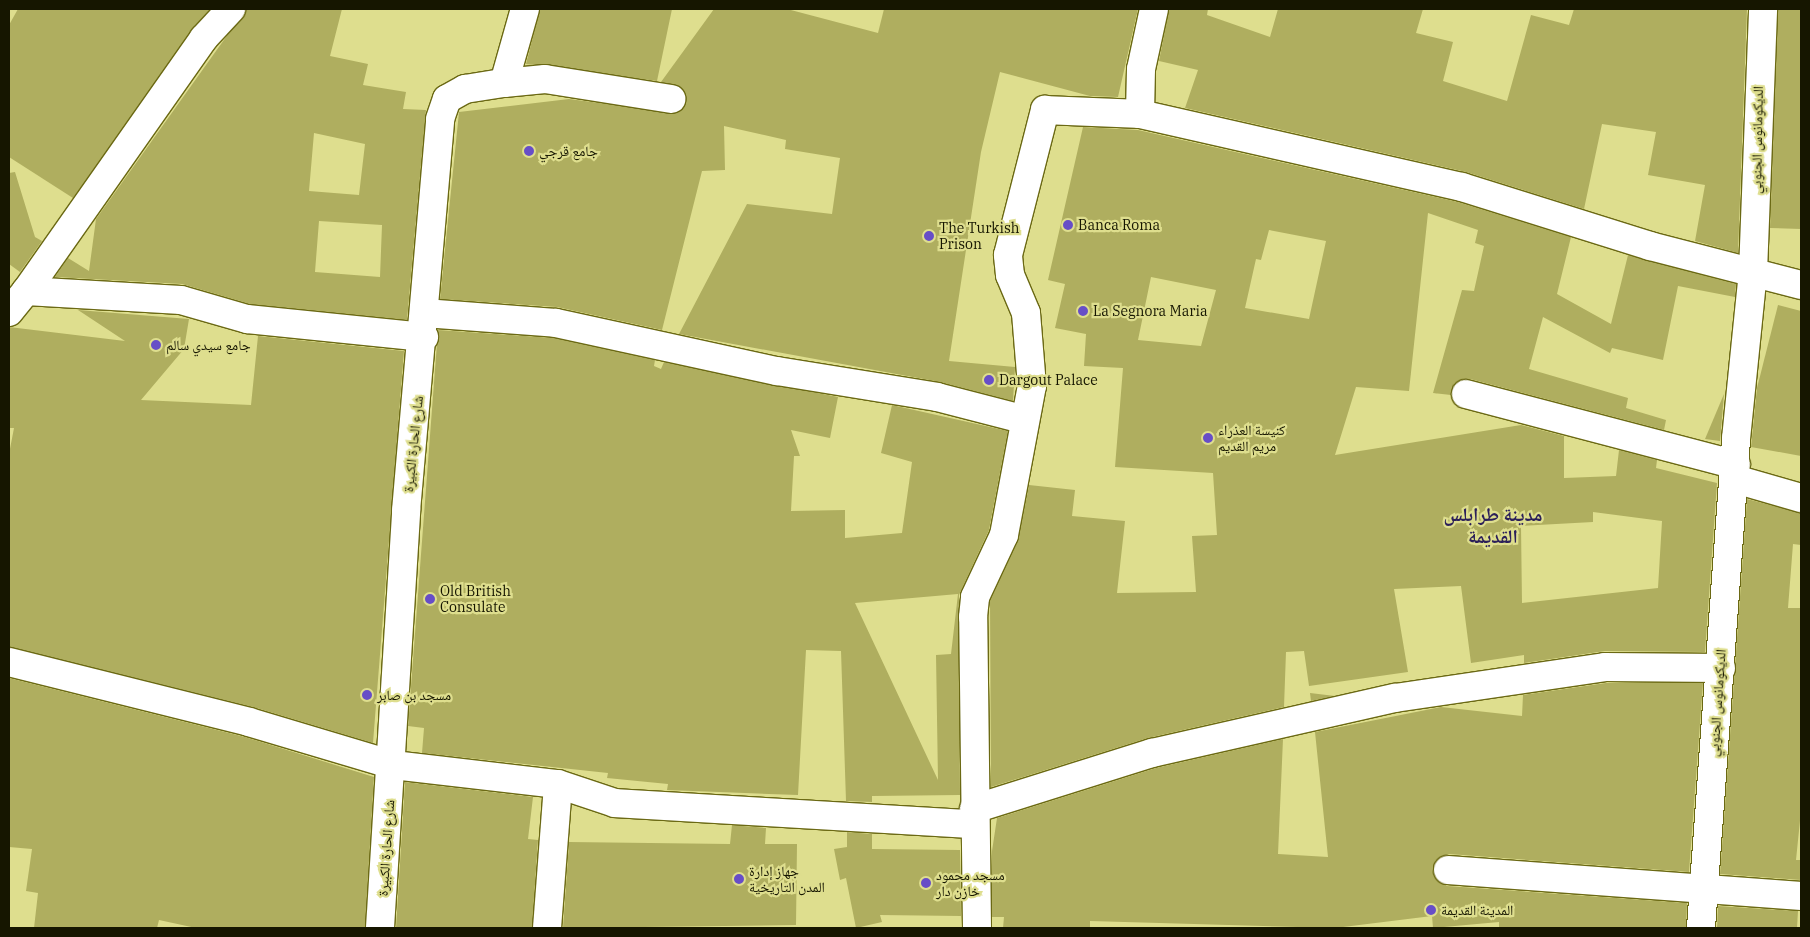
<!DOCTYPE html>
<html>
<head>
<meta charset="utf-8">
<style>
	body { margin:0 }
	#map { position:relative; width:1810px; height:937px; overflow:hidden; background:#dede8e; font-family:"IBM Plex Serif","Noto Naskh Arabic",serif }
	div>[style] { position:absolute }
	.building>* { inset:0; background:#afae5f }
	.roads { filter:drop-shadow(1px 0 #6b6914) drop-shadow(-1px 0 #6b6914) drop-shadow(0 1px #6b6914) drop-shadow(0 -1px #6b6914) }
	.minor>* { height:28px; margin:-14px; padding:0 14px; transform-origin:14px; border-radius:14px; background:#fff }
	.dots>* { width:14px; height:14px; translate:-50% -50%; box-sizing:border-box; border:2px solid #dede8e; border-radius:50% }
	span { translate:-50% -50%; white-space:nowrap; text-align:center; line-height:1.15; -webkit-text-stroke:4.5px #dede8e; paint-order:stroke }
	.street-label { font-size:14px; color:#161600 }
	.poi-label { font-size:14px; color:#161600 }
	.left { translate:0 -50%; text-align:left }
	.district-label { font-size:19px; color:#2b1f59; font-weight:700 }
	.frame { position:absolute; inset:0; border:10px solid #161600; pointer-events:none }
</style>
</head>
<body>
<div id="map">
	<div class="building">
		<i style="clip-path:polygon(18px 9px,210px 9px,73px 198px,9px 157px,9px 25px)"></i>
		<i style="clip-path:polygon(evenodd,246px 9px,342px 9px,330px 56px,368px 64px,363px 85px,406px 92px,403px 109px,426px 110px,407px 320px,250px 304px,182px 284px,55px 277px,68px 258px,89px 271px,96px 219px,246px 9px,314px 133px,365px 144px,359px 195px,309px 191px,314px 133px,246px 9px,319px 221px,382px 225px,380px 277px,315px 272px,319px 221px)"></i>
		<i style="clip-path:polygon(540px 9px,672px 9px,657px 81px,526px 64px)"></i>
		<i style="clip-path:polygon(714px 9px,787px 9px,878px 33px,884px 9px,1138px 9px,1118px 97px,1090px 96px,1000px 72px,981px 152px,949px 361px,1015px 367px,1013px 401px,940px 382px,679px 334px,747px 204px,832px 214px,840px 158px,785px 149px,786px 140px,724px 126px,725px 170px,702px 171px,662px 330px,557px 307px,440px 299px,459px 112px,569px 99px,677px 113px,686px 102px,685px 93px,680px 87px,661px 82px)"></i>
		<i style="clip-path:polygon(1169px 9px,1208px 9px,1207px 15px,1270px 37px,1278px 9px,1423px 9px,1416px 33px,1453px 42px,1443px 81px,1507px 101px,1531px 15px,1569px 25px,1574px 9px,1747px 9px,1738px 253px,1695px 241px,1705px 185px,1648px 175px,1656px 132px,1602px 124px,1584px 209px,1466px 172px,1185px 108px,1198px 70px,1159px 61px)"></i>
		<i style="clip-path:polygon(1778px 9px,1801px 9px,1801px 229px,1770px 228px)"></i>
		<i style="clip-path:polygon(evenodd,1083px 127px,1138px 130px,1458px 202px,1571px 237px,1557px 294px,1611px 324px,1628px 255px,1736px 284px,1735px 297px,1678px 286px,1663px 360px,1612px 348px,1610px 353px,1543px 317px,1529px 369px,1628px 398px,1626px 408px,1666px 420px,1664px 430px,1470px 379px,1455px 383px,1451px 395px,1433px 393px,1462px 290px,1474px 291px,1484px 246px,1475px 243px,1478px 230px,1428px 213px,1409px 391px,1356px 387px,1335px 455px,1521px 425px,1564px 436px,1564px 478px,1616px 476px,1619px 450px,1657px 460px,1656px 468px,1717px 483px,1705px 652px,1605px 651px,1524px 663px,1524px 655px,1471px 663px,1461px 586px,1394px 589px,1408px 672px,1309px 686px,1304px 651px,1286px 652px,1284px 707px,1148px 738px,991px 787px,990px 601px,1018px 541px,1029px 485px,1075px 490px,1072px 516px,1125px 521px,1117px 593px,1196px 592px,1192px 536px,1217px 535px,1213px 473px,1115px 467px,1123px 368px,1084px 366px,1086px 334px,1055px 328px,1065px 284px,1048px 280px,1083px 127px,1269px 230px,1326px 241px,1309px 319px,1245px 308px,1256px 259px,1261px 260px,1269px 230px,1083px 127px,1151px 277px,1216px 290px,1201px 346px,1138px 340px,1151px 277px,1083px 127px,1593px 512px,1662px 521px,1658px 588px,1522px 603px,1521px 526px,1593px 522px,1593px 512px)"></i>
		<i style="clip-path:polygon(15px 172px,35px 237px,42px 241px,20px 272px,9px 264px,9px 173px)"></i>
		<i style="clip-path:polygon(1778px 305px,1801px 311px,1801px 456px,1751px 447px,1757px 388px)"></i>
		<i style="clip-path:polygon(78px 310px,189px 319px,184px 349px,141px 400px,251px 405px,258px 336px,404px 351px,373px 743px,253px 707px,9px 647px,9px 454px,14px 428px,9px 428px,9px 327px,125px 341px)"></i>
		<i style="clip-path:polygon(evenodd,438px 330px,554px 338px,655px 360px,654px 366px,661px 369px,664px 362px,838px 397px,830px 438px,791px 430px,800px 456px,794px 456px,791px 511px,845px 510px,845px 538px,902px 533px,912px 462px,881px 453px,892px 405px,1008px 431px,989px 530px,959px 595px,960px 795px,872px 796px,872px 802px,846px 801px,841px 651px,806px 650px,798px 795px,667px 790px,668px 784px,607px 778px,608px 773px,422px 753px,424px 728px,408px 726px,438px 330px,958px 594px,951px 654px,936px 655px,938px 780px,855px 603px,958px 594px)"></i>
		<i style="clip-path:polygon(1724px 394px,1720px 441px,1705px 439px)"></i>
		<i style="clip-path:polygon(1747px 499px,1801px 513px,1801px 545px,1793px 544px,1788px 608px,1801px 608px,1801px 811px,1796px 860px,1801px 860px,1801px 880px,1720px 874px)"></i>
		<i style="clip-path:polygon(9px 678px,245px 737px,374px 777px,365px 928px,196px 928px,159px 920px,157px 928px,34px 928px,38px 893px,26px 891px,32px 849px,9px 847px)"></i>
		<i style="clip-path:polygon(1606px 683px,1703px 683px,1689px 872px,1449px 854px,1435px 861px,1434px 876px,1447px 886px,1687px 903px,1686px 928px,1499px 928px,1499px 922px,1433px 928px,1432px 916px,1335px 928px,1090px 921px,1090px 928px,1003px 928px,1004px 917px,992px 917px,992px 851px,997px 818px,1156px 768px,1283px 739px,1278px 854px,1328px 857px,1315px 732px,1441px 707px,1522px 716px,1523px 695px)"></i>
		<i style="clip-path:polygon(1310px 693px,1335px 696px,1311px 701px)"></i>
		<i style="clip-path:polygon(405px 782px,533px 797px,528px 839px,538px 840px,532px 928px,396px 928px)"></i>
		<i style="clip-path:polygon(732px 825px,766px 828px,765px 844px,797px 844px,796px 925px,563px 928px,569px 842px,730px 844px)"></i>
		<i style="clip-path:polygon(847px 832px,872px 834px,872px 849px,960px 850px,961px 916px,880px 915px,882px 922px,856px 928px,846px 878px,840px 880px,834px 849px,847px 847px)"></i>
		<i style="clip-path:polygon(1718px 906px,1798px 911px,1797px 928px,1717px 928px)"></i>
	</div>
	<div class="roads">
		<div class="minor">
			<i style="left:231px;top:9px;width:40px;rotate:133deg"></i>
			<i style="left:204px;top:38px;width:309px;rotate:125.1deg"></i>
			<i style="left:26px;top:291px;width:155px;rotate:3.3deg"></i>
			<i style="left:181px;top:300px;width:69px;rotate:16.1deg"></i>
			<i style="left:247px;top:319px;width:178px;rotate:5.8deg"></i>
			<i style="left:1154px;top:9px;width:61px;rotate:102.2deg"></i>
			<i style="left:1141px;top:69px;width:45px;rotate:91.3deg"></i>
			<i style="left:1140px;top:114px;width:330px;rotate:12.8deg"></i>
			<i style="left:1462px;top:187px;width:197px;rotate:17.4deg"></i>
			<i style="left:1650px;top:246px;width:156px;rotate:14.5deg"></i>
			<i style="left:504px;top:83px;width:41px;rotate:-5.6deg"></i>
			<i style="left:545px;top:79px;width:128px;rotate:9deg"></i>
			<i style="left:9px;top:312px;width:27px;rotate:-51deg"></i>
			<i style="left:424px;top:313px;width:132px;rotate:4.3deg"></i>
			<i style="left:556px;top:323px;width:226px;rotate:12.3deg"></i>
			<i style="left:777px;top:371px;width:162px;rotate:9.2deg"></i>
			<i style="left:937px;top:397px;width:88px;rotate:14.5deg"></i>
			<i style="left:1466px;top:394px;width:279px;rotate:14.7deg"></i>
			<i style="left:1735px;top:479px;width:69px;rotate:16.1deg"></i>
			<i style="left:9px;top:662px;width:247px;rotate:14deg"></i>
			<i style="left:249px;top:722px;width:150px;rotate:16.6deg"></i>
			<i style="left:393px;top:765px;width:166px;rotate:6.6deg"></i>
			<i style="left:558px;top:784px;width:60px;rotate:18.4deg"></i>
			<i style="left:615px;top:803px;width:359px;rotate:3.4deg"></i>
			<i style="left:974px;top:809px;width:187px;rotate:-17.5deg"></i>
			<i style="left:1152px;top:753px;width:249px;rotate:-12.8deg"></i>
			<i style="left:1395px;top:698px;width:212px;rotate:-8.4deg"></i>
			<i style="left:1605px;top:667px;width:116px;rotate:0.5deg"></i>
			<i style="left:1448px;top:870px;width:354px;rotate:4.2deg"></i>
			<i style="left:380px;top:928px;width:418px;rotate:-86.4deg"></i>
			<i style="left:406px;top:511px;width:393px;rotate:-85deg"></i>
			<i style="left:440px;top:119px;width:21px;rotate:-71deg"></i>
			<i style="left:447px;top:99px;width:21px;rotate:-29deg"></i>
			<i style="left:465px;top:89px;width:39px;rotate:-9deg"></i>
			<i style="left:504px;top:83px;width:77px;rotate:-74.2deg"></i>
			<i style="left:547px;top:928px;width:144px;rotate:-85.6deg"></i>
			<i style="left:977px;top:928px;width:311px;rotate:-90.7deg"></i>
			<i style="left:973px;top:617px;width:20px;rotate:-84deg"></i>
			<i style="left:975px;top:597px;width:68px;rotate:-64.9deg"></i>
			<i style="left:1004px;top:535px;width:152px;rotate:-79.4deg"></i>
			<i style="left:1032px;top:386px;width:73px;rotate:-94.7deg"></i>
			<i style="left:1026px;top:313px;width:41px;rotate:-112.8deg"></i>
			<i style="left:1010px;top:275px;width:20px;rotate:-96deg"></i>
			<i style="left:1008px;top:255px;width:150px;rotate:-75.7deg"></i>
			<i style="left:1045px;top:110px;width:95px;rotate:2.4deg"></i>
			<i style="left:1701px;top:928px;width:490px;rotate:-85.9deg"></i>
			<i style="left:1736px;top:439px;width:168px;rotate:-84.2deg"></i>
			<i style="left:1753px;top:272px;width:263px;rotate:-87.8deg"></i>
		</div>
	</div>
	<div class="dots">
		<i style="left:529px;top:151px;background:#674ec7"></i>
		<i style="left:1068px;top:225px;background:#674ec7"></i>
		<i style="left:929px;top:236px;background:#674ec7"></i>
		<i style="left:1083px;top:311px;background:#674ec7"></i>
		<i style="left:156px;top:345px;background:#674ec7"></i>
		<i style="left:989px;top:380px;background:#674ec7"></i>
		<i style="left:1208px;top:438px;background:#674ec7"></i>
		<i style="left:430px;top:599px;background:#674ec7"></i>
		<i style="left:367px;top:695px;background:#674ec7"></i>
		<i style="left:739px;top:879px;background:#674ec7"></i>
		<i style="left:926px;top:883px;background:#674ec7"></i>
		<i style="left:1431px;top:910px;background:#674ec7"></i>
	</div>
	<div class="street-label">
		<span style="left:1757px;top:140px;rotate:-89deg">الديكومانوس الجنوبي</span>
		<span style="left:413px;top:444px;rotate:-84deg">شارع الحارة الكبيرة</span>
		<span style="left:1717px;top:703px;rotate:-86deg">الديكومانوس الجنوبي</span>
		<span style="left:386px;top:848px;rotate:-86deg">شارع الحارة الكبيرة</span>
	</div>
	<div class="poi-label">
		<span class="left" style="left:539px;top:151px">جامع قرجي</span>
		<span class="left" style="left:1078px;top:225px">Banca Roma</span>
		<span class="left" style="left:939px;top:236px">The Turkish<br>Prison</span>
		<span class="left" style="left:1093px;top:311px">La Segnora Maria</span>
		<span class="left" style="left:166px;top:345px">جامع سيدي سالم</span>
		<span class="left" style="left:999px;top:380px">Dargout Palace</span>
		<span class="left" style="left:1218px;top:438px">كنيسة العذراء<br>مريم القديم</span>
		<span class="left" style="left:440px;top:599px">Old British<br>Consulate</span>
		<span class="left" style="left:377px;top:695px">مسجد بن صابر</span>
		<span class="left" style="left:749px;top:879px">جهاز إدارة<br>المدن التاريخية</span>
		<span class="left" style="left:936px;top:883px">مسجد محمود<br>خازن دار</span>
		<span class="left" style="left:1441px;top:910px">المدينة القديمة</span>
	</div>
	<div class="district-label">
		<span style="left:1493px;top:526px">مدينة طرابلس<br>القديمة</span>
	</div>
	<div class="frame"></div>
</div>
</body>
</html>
